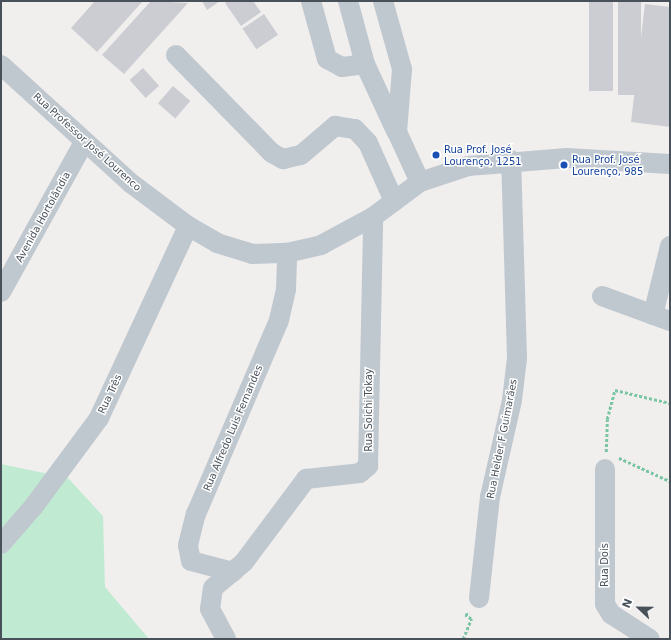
<!DOCTYPE html>
<html>
<head>
<meta charset="utf-8">
<style>
	body { margin:0 }
	#map { position:relative; width:671px; height:640px; overflow:hidden; background:#f1eeee; font-family:"DejaVu Sans",sans-serif }
	div>[style] { position:absolute }
	.green>* { inset:0; background:#c0ebd2 }
	.building>* { inset:0; background:#cccdd2; transform-origin:0 0 }
	.path>* { height:2.5px; margin-top:-1.25px; transform-origin:0; background:repeating-linear-gradient(90deg,#7ac6a4 0 3px,transparent 0 5px) }
	.minor>* { height:20px; margin:-10px; padding:0 10px; transform-origin:10px; border-radius:10px; background:#c0c8cf }
	.dots>* { width:11px; height:11px; translate:-50% -50%; box-sizing:border-box; border:2px solid #fff; border-radius:50% }
	span { translate:-50% -50%; white-space:nowrap; text-align:center; line-height:1.15; -webkit-text-stroke:3px #fff; paint-order:stroke }
	.street-label { font-size:10px; color:#48515a }
	.transit-label { font-size:10px; color:#164399 }
	.left { translate:0 -50%; text-align:left }
	.frame { position:absolute; inset:0; border:2px solid #48515a; pointer-events:none }
	.north { position:absolute; left:619px; top:588px; width:40px; height:40px; -webkit-text-stroke:3px #fff; paint-order:stroke; rotate:292deg; font-size:11px; font-weight:700; line-height:16px; text-align:center; color:#48515a }
	.north::after { content:''; display:block; margin:auto; width:14px; height:18px; background:#48515a; clip-path:polygon(50% 0,100% 100%,50% 72%,0 100%) }
</style>
</head>
<body>
<div id="map">
	<div class="green">
		<i style="clip-path:polygon(1px 464px,68px 478px,103px 516px,105px 587px,149px 639px,1px 639px)"></i>
	</div>
	<div class="building">
		<i style="clip-path:polygon(95px 1px,143px 1px,97px 52px,71px 28px)"></i>
		<i style="clip-path:polygon(151px 1px,188px 3px,124px 74px,102px 55px)"></i>
		<i style="clip-path:polygon(202px 1px,220px 1px,207px 10px)"></i>
		<i style="clip-path:polygon(228px 1px,253px 1px,261px 12px,241px 26px,225px 3px)"></i>
		<i style="left:589px;top:1px;width:24px;height:90px"></i>
		<i style="left:618px;top:1px;width:23px;height:94px"></i>
		<i style="clip-path:polygon(645px 4px,670px 7px,670px 127px,631px 122px)"></i>
		<i style="left:264px;top:14px;width:25px;height:26px;rotate:56deg"></i>
		<i style="left:143px;top:68px;width:24px;height:18px;rotate:48deg"></i>
		<i style="left:173px;top:86px;width:23px;height:23px;rotate:41deg"></i>
	</div>
	<div class="path">
		<i style="left:606px;top:452px;width:33px;rotate:-88deg"></i>
		<i style="left:607px;top:419px;width:30px;rotate:-75deg"></i>
		<i style="left:615px;top:390px;width:57px;rotate:13.3deg"></i>
		<i style="left:619px;top:458px;width:56px;rotate:24.3deg"></i>
		<i style="left:463px;top:639px;width:22px;rotate:-68deg"></i>
		<i style="left:471px;top:619px;width:7px;rotate:-146deg"></i>
		<i style="left:465px;top:615px;width:5px;rotate:-22deg"></i>
	</div>
	<div class="minor">
		<i style="left:311px;top:1px;width:60px;rotate:74.6deg"></i>
		<i style="left:327px;top:59px;width:17px;rotate:28deg"></i>
		<i style="left:342px;top:67px;width:23px;rotate:-7deg"></i>
		<i style="left:348px;top:1px;width:65px;rotate:74.9deg"></i>
		<i style="left:365px;top:64px;width:74px;rotate:65.2deg"></i>
		<i style="left:383px;top:1px;width:71px;rotate:74.4deg"></i>
		<i style="left:402px;top:69px;width:63px;rotate:94.5deg"></i>
		<i style="left:397px;top:132px;width:55px;rotate:65.3deg"></i>
		<i style="left:176px;top:55px;width:137px;rotate:45.6deg"></i>
		<i style="left:272px;top:153px;width:13px;rotate:29deg"></i>
		<i style="left:283px;top:159px;width:18px;rotate:-13deg"></i>
		<i style="left:301px;top:155px;width:45px;rotate:-40.5deg"></i>
		<i style="left:335px;top:126px;width:20px;rotate:9deg"></i>
		<i style="left:355px;top:129px;width:19px;rotate:47deg"></i>
		<i style="left:368px;top:143px;width:64px;rotate:65.9deg"></i>
		<i style="left:1px;top:65px;width:177px;rotate:42.3deg"></i>
		<i style="left:132px;top:184px;width:70px;rotate:36.9deg"></i>
		<i style="left:188px;top:226px;width:34px;rotate:30deg"></i>
		<i style="left:217px;top:243px;width:37px;rotate:17deg"></i>
		<i style="left:252px;top:254px;width:35px;rotate:-2deg"></i>
		<i style="left:287px;top:253px;width:35px;rotate:-13deg"></i>
		<i style="left:321px;top:245px;width:59px;rotate:-28.3deg"></i>
		<i style="left:373px;top:217px;width:59px;rotate:-36.7deg"></i>
		<i style="left:420px;top:182px;width:51px;rotate:-18.4deg"></i>
		<i style="left:468px;top:166px;width:99px;rotate:-4.6deg"></i>
		<i style="left:567px;top:158px;width:103px;rotate:3.3deg"></i>
		<i style="left:1px;top:292px;width:171px;rotate:-61deg"></i>
		<i style="left:602px;top:296px;width:72px;rotate:20.2deg"></i>
		<i style="left:653px;top:315px;width:71px;rotate:-76.2deg"></i>
		<i style="left:605px;top:469px;width:135px;rotate:90deg"></i>
		<i style="left:605px;top:604px;width:12px;rotate:59deg"></i>
		<i style="left:611px;top:614px;width:46px;rotate:32.7deg"></i>
		<i style="left:1px;top:544px;width:50px;rotate:-49deg"></i>
		<i style="left:34px;top:506px;width:109px;rotate:-53.5deg"></i>
		<i style="left:99px;top:418px;width:212px;rotate:-65.1deg"></i>
		<i style="left:233px;top:572px;width:43px;rotate:-165.3deg"></i>
		<i style="left:191px;top:561px;width:16px;rotate:-101deg"></i>
		<i style="left:188px;top:545px;width:32px;rotate:-76deg"></i>
		<i style="left:196px;top:514px;width:211px;rotate:-66.8deg"></i>
		<i style="left:279px;top:320px;width:32px;rotate:-77deg"></i>
		<i style="left:286px;top:289px;width:36px;rotate:-88deg"></i>
		<i style="left:479px;top:598px;width:102px;rotate:-83.8deg"></i>
		<i style="left:490px;top:497px;width:99px;rotate:-77.2deg"></i>
		<i style="left:512px;top:400px;width:42px;rotate:-83.2deg"></i>
		<i style="left:517px;top:358px;width:198px;rotate:-91.7deg"></i>
		<i style="left:226px;top:639px;width:34px;rotate:-118deg"></i>
		<i style="left:210px;top:609px;width:21px;rotate:-82deg"></i>
		<i style="left:213px;top:588px;width:40px;rotate:-40deg"></i>
		<i style="left:244px;top:562px;width:104px;rotate:-53.2deg"></i>
		<i style="left:306px;top:479px;width:54px;rotate:-6.3deg"></i>
		<i style="left:360px;top:473px;width:11px;rotate:-41deg"></i>
		<i style="left:368px;top:466px;width:249px;rotate:-88.8deg"></i>
	</div>
	<div class="dots">
		<i style="left:436px;top:155px;background:#1a4fb4"></i>
		<i style="left:564px;top:165px;background:#1a4fb4"></i>
	</div>
	<div class="street-label">
		<span style="left:87px;top:142px;rotate:42deg">Rua Professor José Lourenco</span>
		<span style="left:43px;top:217px;rotate:-61deg">Avenida Hortolândia</span>
		<span style="left:110px;top:394px;rotate:-65deg">Rua Três</span>
		<span style="left:369px;top:410px;rotate:-90deg">Rua Soichi Tokay</span>
		<span style="left:233px;top:428px;rotate:-67deg">Rua Alfredo Luis Fernandes</span>
		<span style="left:502px;top:439px;rotate:-79deg">Rua Helder F Guimarães</span>
		<span style="left:605px;top:565px;rotate:-90deg">Rua Dois</span>
	</div>
	<div class="transit-label">
		<span class="left" style="left:444px;top:155px">Rua Prof. José<br>Lourenço, 1251</span>
		<span class="left" style="left:572px;top:165px">Rua Prof. José<br>Lourenço, 985</span>
	</div>
	<div class="frame"></div>
	<div class="north">N</div>
</div>
</body>
</html>
